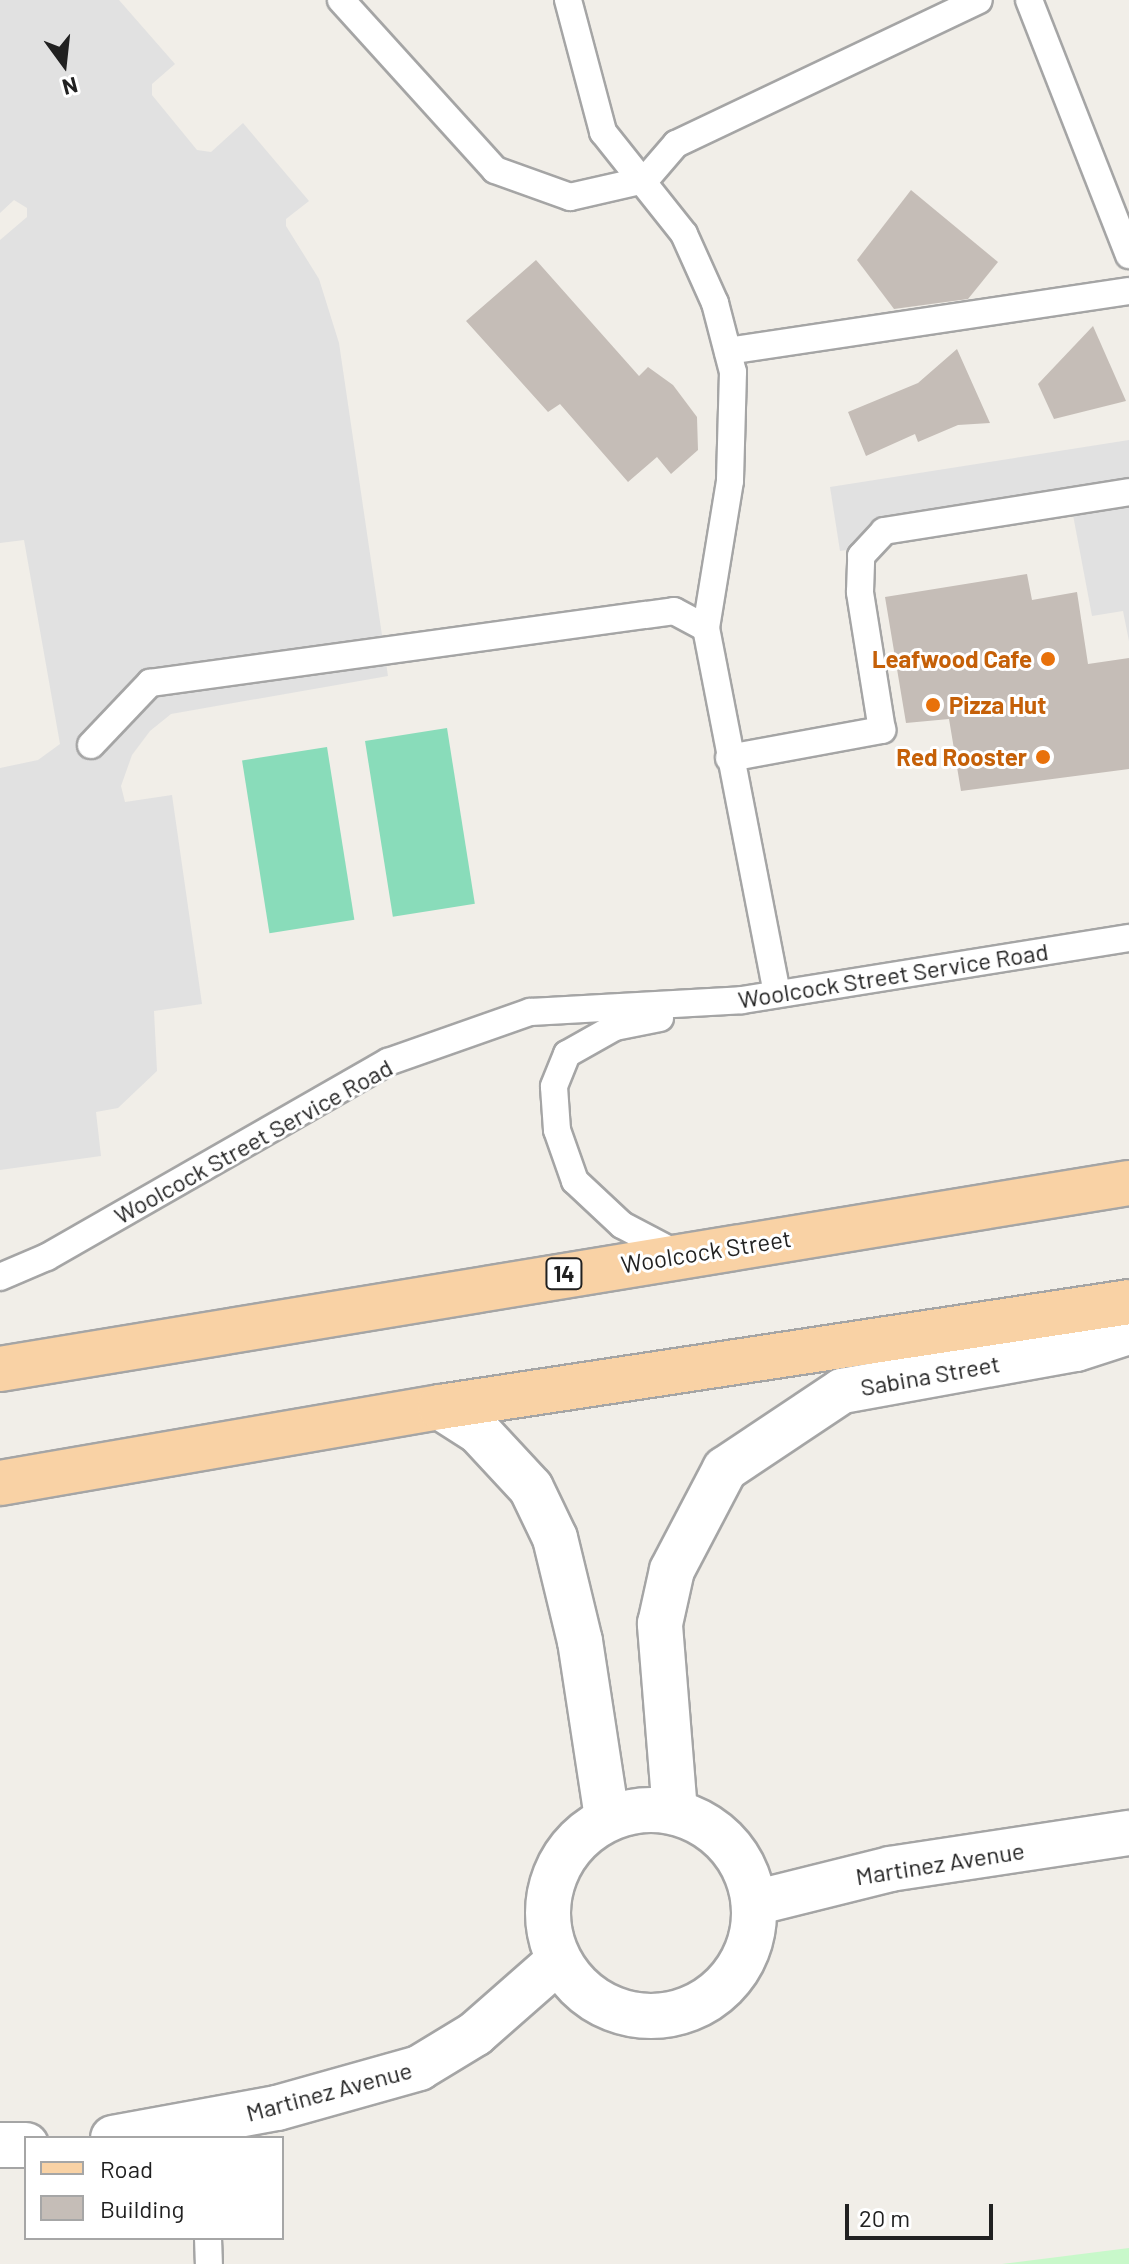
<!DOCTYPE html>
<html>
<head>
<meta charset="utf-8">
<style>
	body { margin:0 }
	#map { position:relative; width:1129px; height:2264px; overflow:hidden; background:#f1eee8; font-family:Barlow,sans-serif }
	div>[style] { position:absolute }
	.park>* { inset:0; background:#c8f8ca }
	.pitch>* { inset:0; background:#89dcba; transform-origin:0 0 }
	.parking>* { inset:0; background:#e1e1e1 }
	.building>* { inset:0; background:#c5bdb7 }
	.roads { filter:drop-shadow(2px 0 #a5a5a5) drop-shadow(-2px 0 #a5a5a5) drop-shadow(0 2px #a5a5a5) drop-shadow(0 -2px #a5a5a5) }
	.service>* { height:26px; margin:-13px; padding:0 13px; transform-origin:13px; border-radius:13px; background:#fff }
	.minor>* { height:44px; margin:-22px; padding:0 22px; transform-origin:22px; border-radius:22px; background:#fff }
	.minor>.ring { margin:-22px; padding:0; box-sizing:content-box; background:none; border:44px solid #fff; border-radius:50% }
	.primary>* { height:44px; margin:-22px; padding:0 22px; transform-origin:22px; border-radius:22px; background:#f9d2a5 }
	.dots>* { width:22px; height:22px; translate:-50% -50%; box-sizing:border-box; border:4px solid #fff; border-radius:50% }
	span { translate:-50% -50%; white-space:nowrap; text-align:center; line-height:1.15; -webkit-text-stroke:6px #fff; paint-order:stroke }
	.shield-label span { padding:2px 6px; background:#fff; border:2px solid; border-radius:6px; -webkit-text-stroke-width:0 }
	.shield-label { font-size:22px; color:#212121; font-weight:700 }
	.food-label { font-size:24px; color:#c56008; font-weight:700 }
	.right { translate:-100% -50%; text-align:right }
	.left { translate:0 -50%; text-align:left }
	.street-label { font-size:24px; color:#212121 }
	.legend { position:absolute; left:24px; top:2136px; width:260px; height:104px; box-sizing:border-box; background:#fff; border:2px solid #a6a6a6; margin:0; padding:10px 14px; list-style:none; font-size:24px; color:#212121 }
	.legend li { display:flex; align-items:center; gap:16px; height:40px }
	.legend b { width:40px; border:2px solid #a6a6a6 }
	.north { position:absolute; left:24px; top:24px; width:80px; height:80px; -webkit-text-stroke:6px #fff; paint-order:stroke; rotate:165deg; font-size:22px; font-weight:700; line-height:32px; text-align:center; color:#212121 }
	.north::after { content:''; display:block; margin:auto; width:28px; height:36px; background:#212121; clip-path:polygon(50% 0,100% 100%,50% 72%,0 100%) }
	.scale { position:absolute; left:845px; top:2204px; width:148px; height:36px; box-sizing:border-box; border:4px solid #212121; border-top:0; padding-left:10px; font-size:24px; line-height:28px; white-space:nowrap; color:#212121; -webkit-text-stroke:6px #fff; paint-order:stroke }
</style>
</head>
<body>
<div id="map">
	<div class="park">
		<i style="clip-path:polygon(1129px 2248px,1129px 2264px,1002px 2264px)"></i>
	</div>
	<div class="pitch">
		<i style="left:447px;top:728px;width:178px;height:83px;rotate:81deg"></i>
		<i style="left:327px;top:747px;width:175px;height:86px;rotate:81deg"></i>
	</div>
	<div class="parking">
		<i style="clip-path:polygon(0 0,119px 0,175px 64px,152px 84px,152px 95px,197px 150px,211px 152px,243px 123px,309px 201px,286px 219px,286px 226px,319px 279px,339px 343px,388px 676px,171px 714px,150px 731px,132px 755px,121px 786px,125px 802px,172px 795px,202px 1004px,154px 1011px,157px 1071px,118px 1108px,96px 1112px,101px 1156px,0 1170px,0 768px,38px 760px,60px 744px,24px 540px,0 543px,0 240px,27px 217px,27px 208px,14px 200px,0 213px)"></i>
		<i style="clip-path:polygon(1129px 440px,1129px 641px,1123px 611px,1092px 616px,1073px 515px,840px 551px,830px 487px)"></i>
	</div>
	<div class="building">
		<i style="clip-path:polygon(911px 190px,998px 262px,968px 299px,894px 309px,857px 260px)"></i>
		<i style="clip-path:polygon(536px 260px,639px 376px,648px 367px,673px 385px,697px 417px,698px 450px,671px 474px,657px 457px,628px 482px,560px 404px,548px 412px,466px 321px)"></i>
		<i style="clip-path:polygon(1093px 326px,1126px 401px,1054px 419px,1038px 384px)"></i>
		<i style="clip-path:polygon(957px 349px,990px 423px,958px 425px,918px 442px,915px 434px,866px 456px,848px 412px,918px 383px)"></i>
		<i style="clip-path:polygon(1027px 574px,1032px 600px,1077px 592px,1088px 664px,1129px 658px,1129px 769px,961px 791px,949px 719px,906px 723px,885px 597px)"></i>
	</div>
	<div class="roads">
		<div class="service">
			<i style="left:341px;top:0;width:229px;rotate:47.8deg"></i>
			<i style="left:495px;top:170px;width:80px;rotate:19.8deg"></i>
			<i style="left:570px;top:197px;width:77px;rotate:-12.8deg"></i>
			<i style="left:645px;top:180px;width:48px;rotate:-49.3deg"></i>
			<i style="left:676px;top:144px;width:335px;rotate:-25.4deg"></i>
			<i style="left:568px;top:0;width:137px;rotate:75.1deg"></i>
			<i style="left:603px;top:132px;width:130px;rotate:51.5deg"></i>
			<i style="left:684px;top:234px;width:76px;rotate:65.8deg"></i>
			<i style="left:715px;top:303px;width:71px;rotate:75.4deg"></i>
			<i style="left:733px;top:372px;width:109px;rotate:91.6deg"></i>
			<i style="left:730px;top:481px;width:149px;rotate:99.3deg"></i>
			<i style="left:1029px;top:0;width:274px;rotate:68.6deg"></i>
			<i style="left:728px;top:351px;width:405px;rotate:-8.5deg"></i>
			<i style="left:91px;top:745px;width:86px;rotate:-46.4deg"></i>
			<i style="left:150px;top:683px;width:529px;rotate:-7.82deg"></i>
			<i style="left:674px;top:611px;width:36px;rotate:28deg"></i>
			<i style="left:706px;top:628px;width:372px;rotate:79deg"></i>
			<i style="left:729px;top:758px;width:156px;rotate:-10.4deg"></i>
			<i style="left:882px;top:730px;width:140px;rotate:-99.1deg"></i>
			<i style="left:860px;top:592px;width:36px;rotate:-88deg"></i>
			<i style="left:861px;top:556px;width:34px;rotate:-47deg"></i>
			<i style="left:884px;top:531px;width:248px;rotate:-9deg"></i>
			<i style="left:660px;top:1018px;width:46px;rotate:168.7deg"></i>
			<i style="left:615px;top:1027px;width:55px;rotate:150.6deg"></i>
			<i style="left:567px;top:1054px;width:35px;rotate:112deg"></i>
			<i style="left:554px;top:1087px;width:43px;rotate:86deg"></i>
			<i style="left:557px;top:1130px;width:54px;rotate:70.6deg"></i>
			<i style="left:575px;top:1181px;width:64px;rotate:43.1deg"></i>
			<i style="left:622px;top:1225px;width:64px;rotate:27.8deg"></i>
			<i style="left:0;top:1277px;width:51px;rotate:-23.1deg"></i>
			<i style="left:47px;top:1257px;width:393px;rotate:-29.8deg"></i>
			<i style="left:388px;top:1062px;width:151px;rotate:-19.4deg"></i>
			<i style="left:530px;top:1012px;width:212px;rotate:-3.2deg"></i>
			<i style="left:742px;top:1000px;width:392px;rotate:-9.1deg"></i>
			<i style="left:208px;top:2238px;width:26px;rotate:88deg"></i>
		</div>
		<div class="minor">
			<i style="left:440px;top:1407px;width:46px;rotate:32.7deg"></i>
			<i style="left:479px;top:1432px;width:76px;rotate:47.1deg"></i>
			<i style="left:531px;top:1488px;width:55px;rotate:64.4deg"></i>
			<i style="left:555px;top:1538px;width:106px;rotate:76.4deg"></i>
			<i style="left:580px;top:1641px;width:179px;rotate:81.3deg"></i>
			<i class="ring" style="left:548px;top:1810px;width:162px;height:162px"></i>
			<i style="left:675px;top:1812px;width:189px;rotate:-94.6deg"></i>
			<i style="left:660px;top:1624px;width:55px;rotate:-77.5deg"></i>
			<i style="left:672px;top:1570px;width:114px;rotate:-62.3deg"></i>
			<i style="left:725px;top:1469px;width:141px;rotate:-33.7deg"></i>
			<i style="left:842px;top:1391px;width:238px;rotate:-10.2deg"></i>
			<i style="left:1076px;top:1349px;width:56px;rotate:-17.8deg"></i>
			<i style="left:754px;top:1903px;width:140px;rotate:-14deg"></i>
			<i style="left:890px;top:1869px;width:242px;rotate:-8.6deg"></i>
			<i style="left:113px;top:2138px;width:167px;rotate:-10.4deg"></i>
			<i style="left:277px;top:2108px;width:148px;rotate:-15.7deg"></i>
			<i style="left:419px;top:2068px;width:66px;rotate:-31.3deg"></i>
			<i style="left:475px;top:2034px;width:111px;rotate:-41.3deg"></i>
			<i style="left:0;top:2145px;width:26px"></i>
		</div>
		<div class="primary">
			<i style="left:0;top:1369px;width:1144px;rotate:-9.36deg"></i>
			<i style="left:0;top:1483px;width:447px;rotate:-9.8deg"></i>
			<i style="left:440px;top:1407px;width:697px;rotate:-8.66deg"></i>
		</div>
	</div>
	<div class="dots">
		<i style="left:1048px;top:659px;background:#e8710a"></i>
		<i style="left:933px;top:705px;background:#e8710a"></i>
		<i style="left:1043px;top:757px;background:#e8710a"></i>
	</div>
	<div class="shield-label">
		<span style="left:564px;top:1274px">14</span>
	</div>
	<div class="food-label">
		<span class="right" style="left:1032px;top:659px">Leafwood Cafe</span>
		<span class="left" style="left:949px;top:705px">Pizza Hut</span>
		<span class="right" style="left:1027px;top:757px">Red Rooster</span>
	</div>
	<div class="street-label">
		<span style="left:893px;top:975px;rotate:-9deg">Woolcock Street Service Road</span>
		<span style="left:253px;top:1141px;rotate:-29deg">Woolcock Street Service Road</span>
		<span style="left:706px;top:1251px;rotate:-9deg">Woolcock Street</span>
		<span style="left:930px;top:1375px;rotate:-10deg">Sabina Street</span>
		<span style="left:940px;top:1863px;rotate:-9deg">Martinez Avenue</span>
		<span style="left:329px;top:2091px;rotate:-15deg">Martinez Avenue</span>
	</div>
	<ul class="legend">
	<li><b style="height:10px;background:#f9d2a5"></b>Road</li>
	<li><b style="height:22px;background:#c5bdb7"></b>Building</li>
	</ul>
	<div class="north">N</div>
	<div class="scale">20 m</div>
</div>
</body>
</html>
